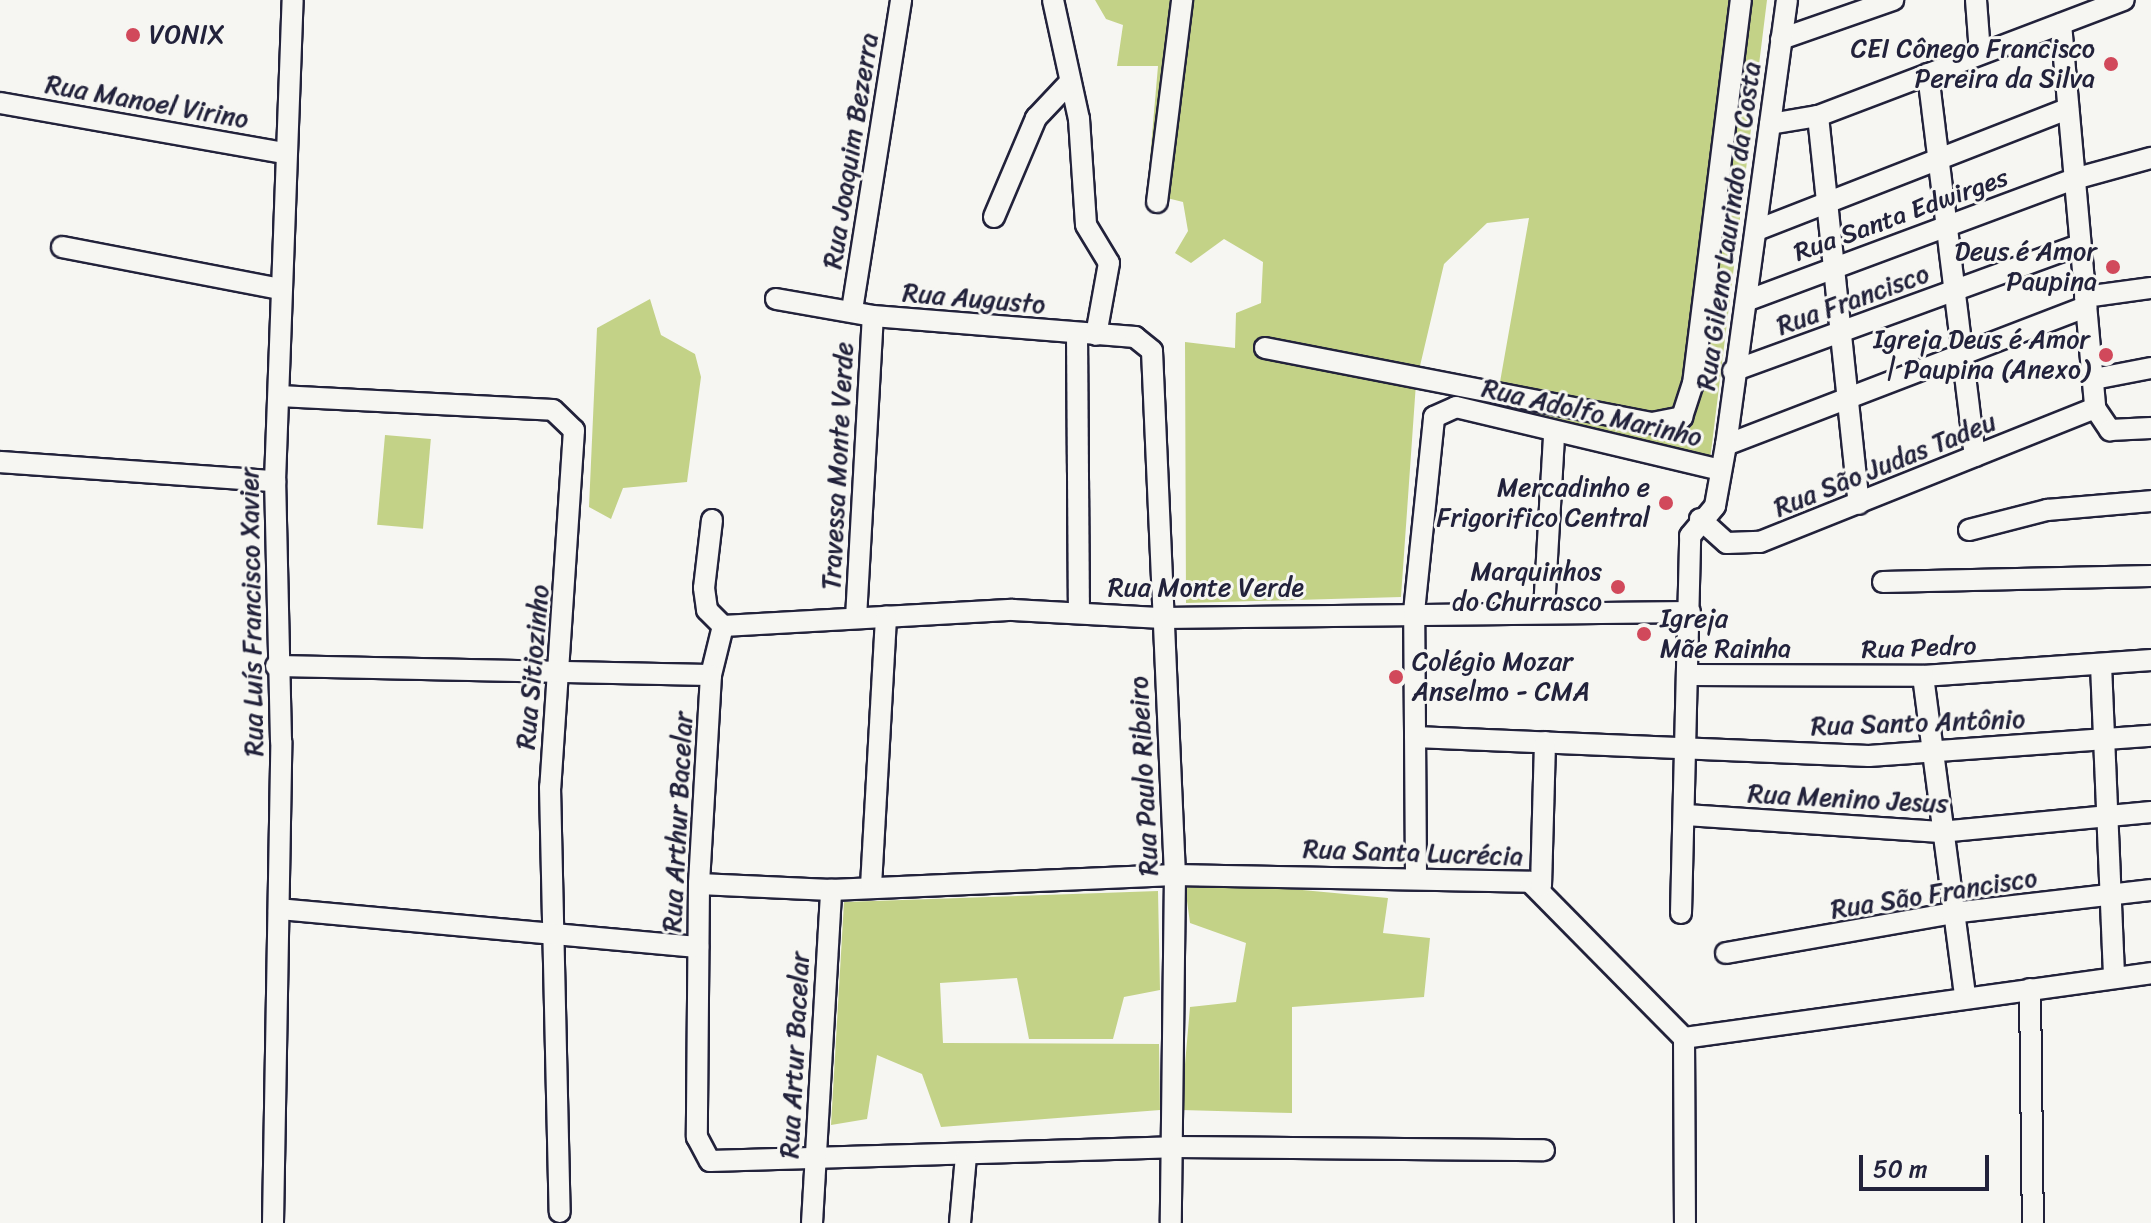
<!DOCTYPE html>
<html>
<head>
<meta charset="utf-8">
<style>
	body { margin:0 }
	#map { position:relative; width:2151px; height:1223px; overflow:hidden; background:#f6f6f2; font-family:Sriracha,sans-serif }
	div>[style] { position:absolute }
	.green>* { inset:0; background:#c3d287; transform-origin:0 0 }
	.roads { filter:drop-shadow(2px 0 #22223b) drop-shadow(-2px 0 #22223b) drop-shadow(0 2px #22223b) drop-shadow(0 -2px #22223b) }
	.minor>* { height:20px; margin:-10px; padding:0 10px; transform-origin:10px; border-radius:10px; background:#f6f6f2 }
	.dots>* { width:22px; height:22px; translate:-50% -50%; box-sizing:border-box; border:4px solid #f6f6f2; border-radius:50% }
	span { translate:-50% -50%; white-space:nowrap; text-align:center; line-height:1.15; -webkit-text-stroke:6px #f6f6f2; paint-order:stroke }
	.poi-label { font-size:26px; color:#22223b }
	.left { translate:0 -50%; text-align:left }
	.right { translate:-100% -50%; text-align:right }
	.street-label { font-size:26px; color:#22223b }
	.scale { position:absolute; left:1859px; top:1155px; width:130px; height:36px; box-sizing:border-box; border:4px solid #22223b; border-top:0; padding-left:10px; font-size:24px; line-height:28px; white-space:nowrap; color:#22223b; -webkit-text-stroke:6px #f6f6f2; paint-order:stroke }
</style>
</head>
<body>
<div id="map">
	<div class="green">
		<i style="clip-path:polygon(1095px 0,1767px 0,1710px 460px,1494px 416px,1529px 218px,1487px 223px,1444px 264px,1416px 383px,1401px 597px,1186px 603px,1185px 342px,1235px 348px,1236px 313px,1261px 303px,1263px 262px,1224px 239px,1191px 263px,1175px 253px,1188px 231px,1183px 202px,1147px 193px,1158px 66px,1117px 66px,1123px 25px,1106px 19px)"></i>
		<i style="clip-path:polygon(650px 299px,661px 335px,695px 354px,701px 377px,687px 482px,623px 488px,611px 519px,589px 507px,597px 328px)"></i>
		<i style="left:385px;top:435px;width:46px;height:90px;rotate:5deg"></i>
		<i style="clip-path:polygon(1184px 879px,1388px 898px,1383px 933px,1430px 938px,1424px 997px,1292px 1007px,1292px 1113px,1181px 1110px,1190px 1007px,1236px 1002px,1246px 943px,1190px 923px)"></i>
		<i style="clip-path:polygon(1158px 891px,1160px 990px,1124px 997px,1113px 1039px,1029px 1039px,1017px 978px,940px 983px,943px 1043px,1159px 1044px,1160px 1110px,941px 1127px,922px 1074px,877px 1055px,867px 1119px,831px 1125px,844px 902px)"></i>
	</div>
	<div class="roads">
		<div class="minor">
			<i style="left:1053px;top:0;width:122px;rotate:77.7deg"></i>
			<i style="left:1079px;top:119px;width:106px;rotate:86.2deg"></i>
			<i style="left:1086px;top:225px;width:44px;rotate:58.8deg"></i>
			<i style="left:1109px;top:263px;width:73px;rotate:100.2deg"></i>
			<i style="left:1976px;top:0;width:53px;rotate:85.7deg"></i>
			<i style="left:2061px;top:24px;width:386px;rotate:84.9deg"></i>
			<i style="left:2095px;top:408px;width:27px;rotate:56deg"></i>
			<i style="left:2110px;top:430px;width:41px;rotate:-2.8deg"></i>
			<i style="left:1781px;top:39px;width:119px;rotate:-19.2deg"></i>
			<i style="left:1928px;top:74px;width:385px;rotate:83deg"></i>
			<i style="left:0;top:103px;width:289px;rotate:10deg"></i>
			<i style="left:1818px;top:116px;width:390px;rotate:84deg"></i>
			<i style="left:1770px;top:124px;width:49px;rotate:-9.5deg"></i>
			<i style="left:1818px;top:116px;width:327px;rotate:-20.8deg"></i>
			<i style="left:1157px;top:202px;width:204px;rotate:-82.9deg"></i>
			<i style="left:994px;top:217px;width:108px;rotate:-67deg"></i>
			<i style="left:1036px;top:118px;width:47px;rotate:-46.7deg"></i>
			<i style="left:1757px;top:230px;width:334px;rotate:-21.3deg"></i>
			<i style="left:62px;top:247px;width:222px;rotate:10.9deg"></i>
			<i style="left:2085px;top:297px;width:67px;rotate:-7.8deg"></i>
			<i style="left:776px;top:299px;width:98px;rotate:9.9deg"></i>
			<i style="left:873px;top:316px;width:263px;rotate:4.6deg"></i>
			<i style="left:1135px;top:337px;width:22px;rotate:39deg"></i>
			<i style="left:1152px;top:351px;width:525px;rotate:87.49deg"></i>
			<i style="left:1175px;top:875px;width:348px;rotate:90.7deg"></i>
			<i style="left:1746px;top:301px;width:350px;rotate:-20.4deg"></i>
			<i style="left:2074px;top:179px;width:80px;rotate:-15.3deg"></i>
			<i style="left:852px;top:310px;width:314px;rotate:-81deg"></i>
			<i style="left:1077px;top:333px;width:280px;rotate:89.6deg"></i>
			<i style="left:1265px;top:348px;width:394px;rotate:11deg"></i>
			<i style="left:1652px;top:423px;width:31px;rotate:-11deg"></i>
			<i style="left:1682px;top:417px;width:35px;rotate:-72deg"></i>
			<i style="left:1693px;top:384px;width:387px;rotate:-82.9deg"></i>
			<i style="left:1733px;top:371px;width:369px;rotate:-20deg"></i>
			<i style="left:2094px;top:379px;width:58px;rotate:-10.9deg"></i>
			<i style="left:279px;top:396px;width:274px;rotate:2.9deg"></i>
			<i style="left:553px;top:410px;width:29px;rotate:44deg"></i>
			<i style="left:574px;top:430px;width:358px;rotate:93.8deg"></i>
			<i style="left:550px;top:787px;width:425px;rotate:88.7deg"></i>
			<i style="left:1726px;top:445px;width:386px;rotate:-21deg"></i>
			<i style="left:0;top:462px;width:276px;rotate:4deg"></i>
			<i style="left:1700px;top:519px;width:36px;rotate:42deg"></i>
			<i style="left:1727px;top:543px;width:33px;rotate:-2deg"></i>
			<i style="left:1760px;top:542px;width:361px;rotate:-21.8deg"></i>
			<i style="left:712px;top:520px;width:68px;rotate:96.7deg"></i>
			<i style="left:704px;top:588px;width:22px;rotate:82deg"></i>
			<i style="left:707px;top:610px;width:23px;rotate:45deg"></i>
			<i style="left:723px;top:626px;width:50px;rotate:103.8deg"></i>
			<i style="left:711px;top:675px;width:209px;rotate:93.3deg"></i>
			<i style="left:699px;top:884px;width:253px;rotate:90.5deg"></i>
			<i style="left:697px;top:1137px;width:27px;rotate:62deg"></i>
			<i style="left:710px;top:1161px;width:463px;rotate:-1.7deg"></i>
			<i style="left:1173px;top:1147px;width:371px;rotate:0.5deg"></i>
			<i style="left:1969px;top:530px;width:81px;rotate:-14.4deg"></i>
			<i style="left:2047px;top:510px;width:104px;rotate:-4.9deg"></i>
			<i style="left:1883px;top:582px;width:268px;rotate:-1.3deg"></i>
			<i style="left:1544px;top:610px;width:175px;rotate:-86.7deg"></i>
			<i style="left:856px;top:618px;width:302px;rotate:-86.8deg"></i>
			<i style="left:723px;top:626px;width:290px;rotate:-3.2deg"></i>
			<i style="left:1013px;top:610px;width:150px;rotate:3.1deg"></i>
			<i style="left:1163px;top:618px;width:527px;rotate:-0.65deg"></i>
			<i style="left:2101px;top:665px;width:313px;rotate:87.6deg"></i>
			<i style="left:276px;top:666px;width:435px;rotate:1.2deg"></i>
			<i style="left:1689px;top:675px;width:234px;rotate:0.2deg"></i>
			<i style="left:1923px;top:676px;width:229px;rotate:-4deg"></i>
			<i style="left:1923px;top:676px;width:324px;rotate:82.5deg"></i>
			<i style="left:1415px;top:737px;width:454px;rotate:2.4deg"></i>
			<i style="left:1869px;top:756px;width:283px;rotate:-4.1deg"></i>
			<i style="left:1686px;top:815px;width:255px;rotate:3.8deg"></i>
			<i style="left:1940px;top:832px;width:212px;rotate:-5.4deg"></i>
			<i style="left:1416px;top:875px;width:263px;rotate:-90.4deg"></i>
			<i style="left:1414px;top:612px;width:196px;rotate:-84.1deg"></i>
			<i style="left:1434px;top:417px;width:24px;rotate:-24deg"></i>
			<i style="left:1456px;top:407px;width:271px;rotate:13.4deg"></i>
			<i style="left:699px;top:884px;width:132px;rotate:2.6deg"></i>
			<i style="left:831px;top:890px;width:344px;rotate:-2.5deg"></i>
			<i style="left:1175px;top:875px;width:355px;rotate:1.1deg"></i>
			<i style="left:1530px;top:882px;width:219px;rotate:45.4deg"></i>
			<i style="left:1684px;top:1038px;width:472px;rotate:-7.9deg"></i>
			<i style="left:871px;top:886px;width:270px;rotate:-86.8deg"></i>
			<i style="left:1541px;top:886px;width:144px;rotate:-88.4deg"></i>
			<i style="left:279px;top:909px;width:421px;rotate:5.2deg"></i>
			<i style="left:1681px;top:913px;width:377px;rotate:-88.6deg"></i>
			<i style="left:1690px;top:536px;width:39px;rotate:-50deg"></i>
			<i style="left:1715px;top:506px;width:62px;rotate:-79.8deg"></i>
			<i style="left:1726px;top:445px;width:449px;rotate:-82.2deg"></i>
			<i style="left:1726px;top:953px;width:230px;rotate:-10deg"></i>
			<i style="left:1952px;top:913px;width:200px;rotate:-6.6deg"></i>
			<i style="left:2030px;top:989px;width:234px;rotate:89.3deg"></i>
			<i style="left:1684px;top:1038px;width:185px;rotate:89.7deg"></i>
			<i style="left:273px;top:1223px;width:482px;rotate:-89deg"></i>
			<i style="left:281px;top:741px;width:260px;rotate:-91.3deg"></i>
			<i style="left:275px;top:481px;width:481px;rotate:-87.9deg"></i>
			<i style="left:812px;top:1223px;width:334px;rotate:-86.7deg"></i>
			<i style="left:960px;top:1223px;width:67px;rotate:-84.9deg"></i>
		</div>
	</div>
	<div class="dots">
		<i style="left:133px;top:35px;background:#d1495b"></i>
		<i style="left:2111px;top:64px;background:#d1495b"></i>
		<i style="left:2113px;top:267px;background:#d1495b"></i>
		<i style="left:2106px;top:355px;background:#d1495b"></i>
		<i style="left:1666px;top:503px;background:#d1495b"></i>
		<i style="left:1618px;top:587px;background:#d1495b"></i>
		<i style="left:1644px;top:634px;background:#d1495b"></i>
		<i style="left:1396px;top:677px;background:#d1495b"></i>
	</div>
	<div class="poi-label">
		<span class="left" style="left:149px;top:35px">VONIX</span>
		<span class="right" style="left:2095px;top:64px">CEI Cônego Francisco<br>Pereira da Silva</span>
		<span class="right" style="left:2097px;top:267px">Deus é Amor<br>Paupina</span>
		<span class="right" style="left:2090px;top:355px">Igreja Deus é Amor<br>| Paupina (Anexo)</span>
		<span class="right" style="left:1650px;top:503px">Mercadinho e<br>Frigorifico Central</span>
		<span class="right" style="left:1602px;top:587px">Marquinhos<br>do Churrasco</span>
		<span class="left" style="left:1660px;top:634px">Igreja<br>Mãe Rainha</span>
		<span class="left" style="left:1412px;top:677px">Colégio Mozar<br>Anselmo - CMA</span>
	</div>
	<div class="street-label">
		<span style="left:147px;top:102px;rotate:10deg">Rua Manoel Virino</span>
		<span style="left:851px;top:151px;rotate:-81deg">Rua Joaquim Bezerra</span>
		<span style="left:1901px;top:215px;rotate:-20deg">Rua Santa Edwirges</span>
		<span style="left:1729px;top:226px;rotate:-82deg">Rua Gileno Laurindo da Costa</span>
		<span style="left:974px;top:299px;rotate:5deg">Rua Augusto</span>
		<span style="left:1853px;top:300px;rotate:-20deg">Rua Francisco</span>
		<span style="left:1592px;top:413px;rotate:13deg">Rua Adolfo Marinho</span>
		<span style="left:1885px;top:465px;rotate:-22deg">Rua São Judas Tadeu</span>
		<span style="left:838px;top:466px;rotate:-87deg">Travessa Monte Verde</span>
		<span style="left:1206px;top:588px">Rua Monte Verde</span>
		<span style="left:252px;top:612px;rotate:-91deg">Rua Luís Francisco Xavier</span>
		<span style="left:1919px;top:648px;rotate:-2deg">Rua Pedro</span>
		<span style="left:533px;top:667px;rotate:-85deg">Rua Sitiozinho</span>
		<span style="left:1918px;top:723px;rotate:-2deg">Rua Santo Antônio</span>
		<span style="left:1144px;top:776px;rotate:-93deg">Rua Paulo Ribeiro</span>
		<span style="left:1848px;top:799px;rotate:3deg">Rua Menino Jesus</span>
		<span style="left:678px;top:822px;rotate:-87deg">Rua Arthur Bacelar</span>
		<span style="left:1413px;top:853px;rotate:2deg">Rua Santa Lucrécia</span>
		<span style="left:1934px;top:894px;rotate:-9deg">Rua São Francisco</span>
		<span style="left:795px;top:1055px;rotate:-87deg">Rua Artur Bacelar</span>
	</div>
	<div class="scale">50 m</div>
</div>
</body>
</html>
